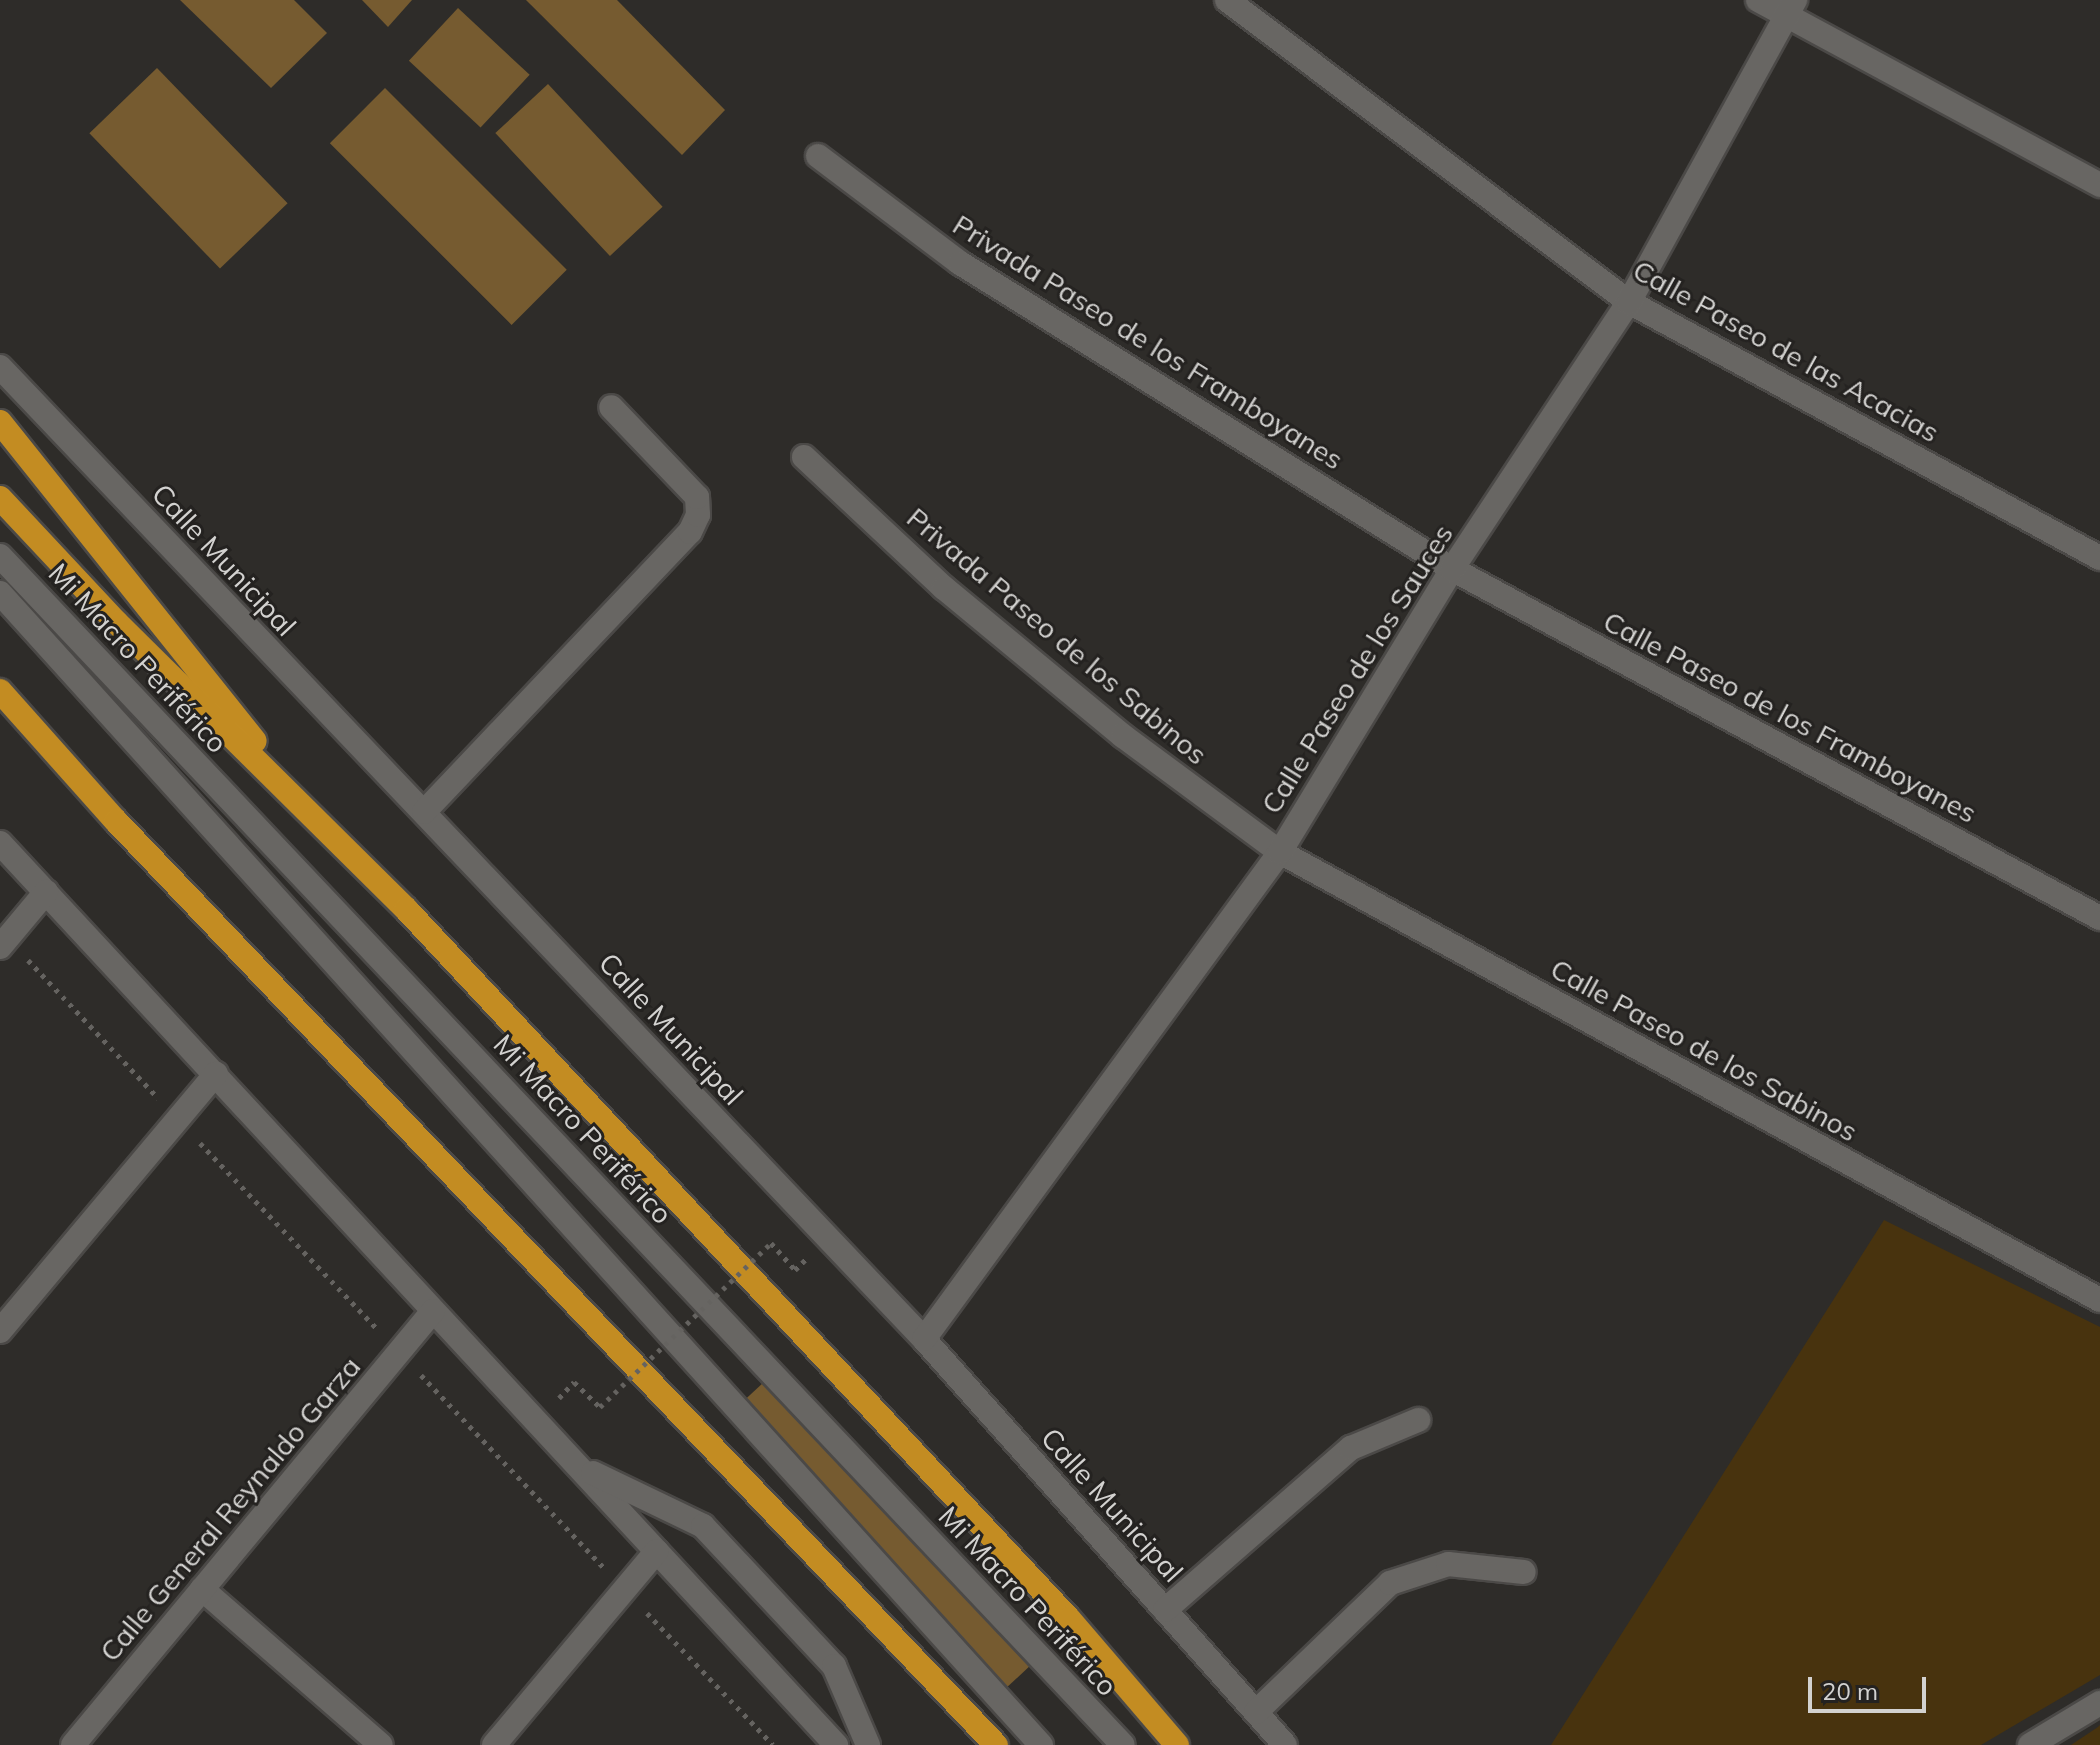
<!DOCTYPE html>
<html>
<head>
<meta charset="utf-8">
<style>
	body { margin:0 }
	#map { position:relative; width:2100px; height:1745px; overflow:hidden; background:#2e2c29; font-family:Mulish,sans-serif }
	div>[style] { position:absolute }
	.green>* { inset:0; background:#48330e }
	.building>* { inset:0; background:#765b30; transform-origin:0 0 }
	.path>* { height:5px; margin-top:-2.5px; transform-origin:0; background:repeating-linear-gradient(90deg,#656360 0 4px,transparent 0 10px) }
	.roads { filter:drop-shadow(2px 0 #4b4947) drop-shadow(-2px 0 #4b4947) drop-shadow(0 2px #4b4947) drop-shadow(0 -2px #4b4947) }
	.minor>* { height:24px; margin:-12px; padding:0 12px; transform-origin:12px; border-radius:12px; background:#686663 }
	.highway>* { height:24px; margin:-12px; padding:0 12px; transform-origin:12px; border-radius:12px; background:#c38c22 }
	.path-bridge>* { height:5px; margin-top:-2.5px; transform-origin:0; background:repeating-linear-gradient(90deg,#656360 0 4px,transparent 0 10px) }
	span { translate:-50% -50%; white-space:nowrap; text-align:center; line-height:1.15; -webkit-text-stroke:6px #242220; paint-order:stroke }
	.street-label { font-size:28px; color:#d3d2d0 }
	.scale { position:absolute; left:1808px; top:1677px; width:118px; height:36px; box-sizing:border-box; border:4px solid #d3d2d0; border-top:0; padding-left:10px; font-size:24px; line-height:28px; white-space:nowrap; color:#d3d2d0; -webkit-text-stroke:6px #242220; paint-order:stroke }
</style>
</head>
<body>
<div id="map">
	<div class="green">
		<i style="clip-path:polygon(1884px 1220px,2100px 1327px,2100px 1675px,1981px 1745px,1551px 1745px)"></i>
		<i style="clip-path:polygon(2100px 1725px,2100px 1745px,2071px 1745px,2098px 1727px)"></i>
	</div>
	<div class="building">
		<i style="clip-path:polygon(180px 0,294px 0,327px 33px,271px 88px)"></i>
		<i style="clip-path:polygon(362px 0,412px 0,388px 27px)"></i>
		<i style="clip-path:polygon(526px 0,617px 0,725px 110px,682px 155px)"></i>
		<i style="left:458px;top:8px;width:98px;height:72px;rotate:43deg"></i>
		<i style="left:157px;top:68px;width:188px;height:94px;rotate:46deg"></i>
		<i style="left:548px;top:84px;width:168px;height:72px;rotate:47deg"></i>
		<i style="left:385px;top:88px;width:257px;height:78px;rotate:45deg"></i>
		<i style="left:764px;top:1382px;width:389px;height:35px;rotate:47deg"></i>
	</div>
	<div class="path">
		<i style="left:28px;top:960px;width:190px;rotate:46.7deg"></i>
		<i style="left:200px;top:1143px;width:258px;rotate:46.4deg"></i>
		<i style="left:771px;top:1243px;width:36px;rotate:48deg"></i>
		<i style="left:795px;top:1270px;width:16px;rotate:-45deg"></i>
		<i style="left:421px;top:1375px;width:266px;rotate:46.5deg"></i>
		<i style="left:559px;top:1398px;width:22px;rotate:-47deg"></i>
		<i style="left:574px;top:1382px;width:36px;rotate:44deg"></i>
		<i style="left:647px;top:1613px;width:182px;rotate:46.3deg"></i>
	</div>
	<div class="roads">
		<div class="minor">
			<i style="left:1227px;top:0;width:503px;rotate:36.92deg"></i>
			<i style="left:1629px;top:302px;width:536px;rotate:28.53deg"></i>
			<i style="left:1758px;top:0;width:389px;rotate:28.4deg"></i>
			<i style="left:818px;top:156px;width:178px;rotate:37deg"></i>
			<i style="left:960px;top:263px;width:579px;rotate:31.88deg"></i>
			<i style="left:1452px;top:569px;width:736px;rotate:28.31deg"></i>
			<i style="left:0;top:367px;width:1341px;rotate:46.45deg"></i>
			<i style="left:924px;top:1339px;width:543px;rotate:48.36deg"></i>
			<i style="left:804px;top:457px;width:192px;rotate:43.1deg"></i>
			<i style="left:944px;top:588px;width:232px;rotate:39.6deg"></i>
			<i style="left:1123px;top:736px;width:195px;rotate:36.5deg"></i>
			<i style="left:1280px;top:852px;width:934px;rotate:28.65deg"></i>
			<i style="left:0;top:556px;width:1635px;rotate:46.64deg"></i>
			<i style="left:0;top:593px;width:1553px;rotate:47.9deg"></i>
			<i style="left:424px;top:812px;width:386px;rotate:-46.5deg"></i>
			<i style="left:690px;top:532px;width:19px;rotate:-65deg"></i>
			<i style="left:698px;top:515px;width:18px;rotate:-93deg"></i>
			<i style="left:697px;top:497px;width:124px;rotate:-133.7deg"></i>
			<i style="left:0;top:843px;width:1230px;rotate:47.17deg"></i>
			<i style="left:0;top:947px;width:72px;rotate:-50.1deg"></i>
			<i style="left:0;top:1331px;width:336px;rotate:-50deg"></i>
			<i style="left:924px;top:1339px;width:603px;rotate:-53.83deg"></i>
			<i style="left:1280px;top:852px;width:331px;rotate:-58.7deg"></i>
			<i style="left:1452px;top:569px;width:320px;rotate:-56.5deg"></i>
			<i style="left:1629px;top:302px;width:345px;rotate:-61.2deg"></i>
			<i style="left:593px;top:1473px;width:122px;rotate:25.7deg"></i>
			<i style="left:703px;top:1526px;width:192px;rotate:46.9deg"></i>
			<i style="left:834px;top:1666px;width:86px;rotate:66.7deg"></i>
			<i style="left:202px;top:1589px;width:237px;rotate:41.1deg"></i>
			<i style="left:1165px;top:1610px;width:247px;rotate:-41.1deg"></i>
			<i style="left:1351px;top:1448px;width:73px;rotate:-22.7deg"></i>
			<i style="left:1256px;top:1712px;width:186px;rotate:-43.9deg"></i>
			<i style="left:1390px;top:1583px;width:61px;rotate:-18.1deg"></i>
			<i style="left:1448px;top:1564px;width:76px;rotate:6deg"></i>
			<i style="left:73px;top:1745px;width:564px;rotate:-50.32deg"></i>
			<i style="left:494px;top:1745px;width:253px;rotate:-50deg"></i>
			<i style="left:2030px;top:1745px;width:82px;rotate:-31deg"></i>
		</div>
		<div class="highway">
			<i style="left:0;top:422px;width:408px;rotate:51.4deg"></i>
			<i style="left:0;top:498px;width:171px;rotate:46.9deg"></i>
			<i style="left:117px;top:623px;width:407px;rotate:44.7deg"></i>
			<i style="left:406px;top:909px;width:971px;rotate:46.96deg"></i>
			<i style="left:1069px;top:1619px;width:166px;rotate:49.4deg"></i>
			<i style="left:0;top:691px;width:174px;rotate:48.3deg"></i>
			<i style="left:116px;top:821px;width:1276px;rotate:46.4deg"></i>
		</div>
	</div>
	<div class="path-bridge">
		<i style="left:600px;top:1407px;width:237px;rotate:-43.8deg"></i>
	</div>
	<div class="street-label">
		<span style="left:1148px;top:342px;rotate:32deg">Privada Paseo de los Framboyanes</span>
		<span style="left:1786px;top:351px;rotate:29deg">Calle Paseo de las Acacias</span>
		<span style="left:224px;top:560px;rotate:47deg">Calle Municipal</span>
		<span style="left:1057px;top:636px;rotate:40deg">Privada Paseo de los Sabinos</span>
		<span style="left:138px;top:658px;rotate:47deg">Mi Macro Periférico</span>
		<span style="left:1357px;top:669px;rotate:-58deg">Calle Paseo de los Sauces</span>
		<span style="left:1790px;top:717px;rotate:28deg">Calle Paseo de los Framboyanes</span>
		<span style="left:671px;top:1029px;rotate:47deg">Calle Municipal</span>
		<span style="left:1704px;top:1050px;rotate:29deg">Calle Paseo de los Sabinos</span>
		<span style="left:583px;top:1129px;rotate:47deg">Mi Macro Periférico</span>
		<span style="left:1112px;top:1505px;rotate:48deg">Calle Municipal</span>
		<span style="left:230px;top:1509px;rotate:-50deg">Calle General Reynaldo Garza</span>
		<span style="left:1028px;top:1601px;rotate:47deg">Mi Macro Periférico</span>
	</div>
	<div class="scale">20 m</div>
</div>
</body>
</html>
